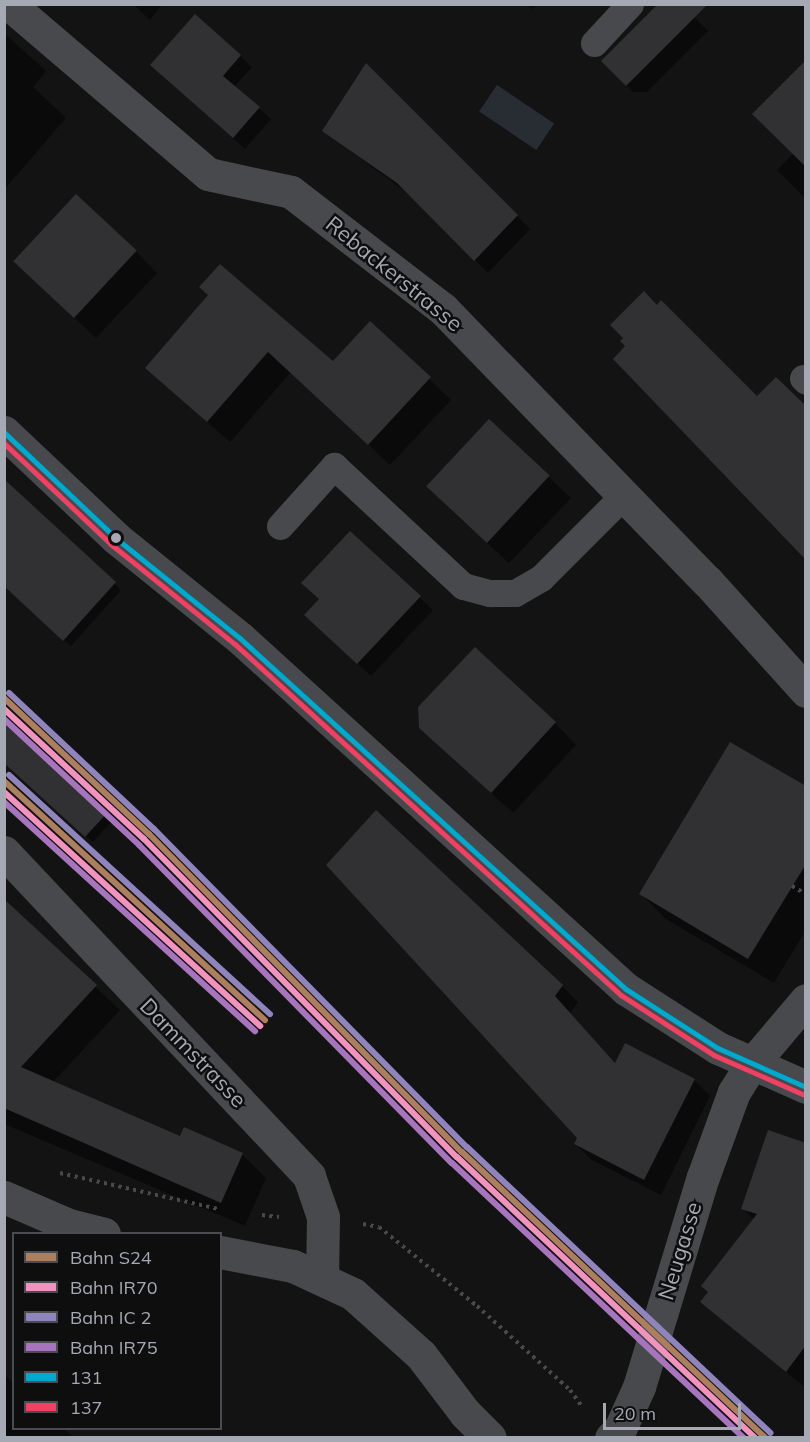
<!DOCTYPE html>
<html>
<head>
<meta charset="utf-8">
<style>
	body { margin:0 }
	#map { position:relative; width:810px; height:1442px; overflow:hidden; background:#131314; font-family:Mulish,sans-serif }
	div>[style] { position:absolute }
	.water>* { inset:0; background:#282d34; transform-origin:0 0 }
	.shadow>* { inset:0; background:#0007 }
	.building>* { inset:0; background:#313133; transform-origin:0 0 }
	.path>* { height:4px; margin-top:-2px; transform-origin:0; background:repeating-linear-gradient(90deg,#494a4e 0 3px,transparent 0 7.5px) }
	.service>* { height:27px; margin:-13.5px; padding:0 13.5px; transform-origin:13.5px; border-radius:13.5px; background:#48494c }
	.minor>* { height:33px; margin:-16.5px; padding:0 16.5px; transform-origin:16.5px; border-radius:16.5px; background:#48494c }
	.bus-1>* { height:4.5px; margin:-2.25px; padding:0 2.25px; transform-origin:2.25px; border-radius:2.25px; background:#00a9ce }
	.bus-2>* { height:4.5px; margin:-2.25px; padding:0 2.25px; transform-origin:2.25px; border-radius:2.25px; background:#f24062 }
	.rail-1>* { height:6px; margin:-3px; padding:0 3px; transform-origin:3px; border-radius:3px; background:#ac7f5e }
	.rail-2>* { height:6px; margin:-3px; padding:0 3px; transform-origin:3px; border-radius:3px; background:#f193bd }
	.rail-3>* { height:6px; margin:-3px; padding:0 3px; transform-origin:3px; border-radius:3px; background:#9084bd }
	.rail-4>* { height:6px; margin:-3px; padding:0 3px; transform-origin:3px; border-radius:3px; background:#a974be }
	.dots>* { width:16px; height:16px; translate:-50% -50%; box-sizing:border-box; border:3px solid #0e0e0f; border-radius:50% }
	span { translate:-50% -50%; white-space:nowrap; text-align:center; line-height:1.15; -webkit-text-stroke:5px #0e0e0f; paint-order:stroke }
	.street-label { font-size:22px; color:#a5a9b4 }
	.frame { position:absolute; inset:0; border:6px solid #a5a9b4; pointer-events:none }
	.legend { position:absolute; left:12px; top:1232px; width:210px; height:198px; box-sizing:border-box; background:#0e0e0f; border:2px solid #4a4c51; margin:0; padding:8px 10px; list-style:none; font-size:18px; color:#a5a9b4 }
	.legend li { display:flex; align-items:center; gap:12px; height:30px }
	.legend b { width:30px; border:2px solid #4a4c51 }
	.scale { position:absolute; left:603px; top:1403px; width:138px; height:27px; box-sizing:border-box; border:3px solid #a5a9b4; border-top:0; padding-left:8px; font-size:18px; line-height:21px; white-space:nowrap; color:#a5a9b4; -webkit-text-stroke:4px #0e0e0f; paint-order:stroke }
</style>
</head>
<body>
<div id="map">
	<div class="water">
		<i style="left:497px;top:85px;width:69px;height:32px;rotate:34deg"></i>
	</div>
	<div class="shadow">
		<i style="clip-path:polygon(133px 4px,163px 4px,150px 20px)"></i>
		<i style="clip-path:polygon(525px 4px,538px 4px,532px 9px)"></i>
		<i style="clip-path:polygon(681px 4px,708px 31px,647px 92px,633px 92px,603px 61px)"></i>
		<i style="clip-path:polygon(4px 33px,46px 71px,33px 87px,66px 118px,4px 190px)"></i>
		<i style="clip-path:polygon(240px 56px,252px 67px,234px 87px,271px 119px,245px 149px,163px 76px)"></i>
		<i style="clip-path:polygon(366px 65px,530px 229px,488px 273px,411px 196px,324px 131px)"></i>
		<i style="clip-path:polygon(806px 73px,806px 199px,777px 170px,794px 153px)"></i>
		<i style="clip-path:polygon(136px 251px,157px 273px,96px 338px,16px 262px)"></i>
		<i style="clip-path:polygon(210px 296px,333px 363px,370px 323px,451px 400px,390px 465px,291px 372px,230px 442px,147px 368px)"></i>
		<i style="clip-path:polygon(489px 421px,571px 498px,509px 563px,450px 509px)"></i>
		<i style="clip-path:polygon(4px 481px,121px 590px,71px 646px,4px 585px)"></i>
		<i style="clip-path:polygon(350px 533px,433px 610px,371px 676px,319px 628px,320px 600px)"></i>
		<i style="clip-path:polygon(4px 717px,114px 819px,93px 842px,4px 762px)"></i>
		<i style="clip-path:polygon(555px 723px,576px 745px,513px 813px,443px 749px)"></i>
		<i style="clip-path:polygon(806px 788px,806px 930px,774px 983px,666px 919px,641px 894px)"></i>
		<i style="clip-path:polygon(328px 865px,562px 986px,578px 1002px,570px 1013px,616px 1064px,625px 1045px,694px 1080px,710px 1096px,661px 1195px,592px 1160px,575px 1144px,578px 1138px)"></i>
		<i style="clip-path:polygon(4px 901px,120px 1010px,53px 1082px,181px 1138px,242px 1154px,266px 1178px,245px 1226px,4px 1124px)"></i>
		<i style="clip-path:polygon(806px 1144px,806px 1383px,803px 1386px,702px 1302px,754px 1220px,743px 1208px)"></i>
		<i style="clip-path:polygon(4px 1375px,14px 1383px,14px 1428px,64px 1428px,74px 1438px,4px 1438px)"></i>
	</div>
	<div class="building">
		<i style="clip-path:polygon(658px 4px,708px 4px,626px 86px,601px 61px)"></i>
		<i style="clip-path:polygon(195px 14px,241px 55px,223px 76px,260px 107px,233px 138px,150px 65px)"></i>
		<i style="clip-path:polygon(806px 60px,806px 167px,752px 114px)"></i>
		<i style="clip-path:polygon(366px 63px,518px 215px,474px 261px,397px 183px,322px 131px)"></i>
		<i style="left:76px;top:194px;width:83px;height:92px;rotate:43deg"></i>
		<i style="clip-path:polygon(220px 264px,333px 361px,370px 321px,431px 377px,368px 445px,268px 352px,207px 422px,145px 368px,208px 295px,199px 287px)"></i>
		<i style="clip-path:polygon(644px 291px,657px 305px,661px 300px,757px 396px,776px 377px,806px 406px,806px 560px,613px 359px,625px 346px,620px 341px,623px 338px,610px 325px)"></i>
		<i style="left:489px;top:419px;width:83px;height:92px;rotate:43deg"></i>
		<i style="clip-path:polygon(4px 479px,116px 582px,63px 641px,4px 586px)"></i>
		<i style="clip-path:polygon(350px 531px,421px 596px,357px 664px,304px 615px,319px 599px,301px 583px)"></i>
		<i style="clip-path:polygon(475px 647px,556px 722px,491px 793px,419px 728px,418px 707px)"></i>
		<i style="clip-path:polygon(4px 715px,108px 812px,85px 837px,4px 763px)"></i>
		<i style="clip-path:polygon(730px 742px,806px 786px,806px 864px,748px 959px,639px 894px)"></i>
		<i style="clip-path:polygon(376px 810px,563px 985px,555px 996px,615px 1063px,625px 1043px,695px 1079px,644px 1180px,574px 1144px,577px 1138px,326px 865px)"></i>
		<i style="clip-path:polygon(4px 899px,97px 985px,21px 1067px,180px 1136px,184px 1127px,243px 1153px,221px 1203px,4px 1108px)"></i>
		<i style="clip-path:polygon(768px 1130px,806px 1143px,806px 1345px,786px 1372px,700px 1302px,708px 1292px,701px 1286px,757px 1214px,741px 1209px)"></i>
	</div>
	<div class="path">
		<i style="left:792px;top:886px;width:16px;rotate:30deg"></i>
		<i style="left:60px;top:1173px;width:163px;rotate:12.8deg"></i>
		<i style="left:262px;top:1215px;width:17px;rotate:7deg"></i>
		<i style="left:363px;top:1224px;width:16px;rotate:11deg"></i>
		<i style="left:379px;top:1227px;width:126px;rotate:38.9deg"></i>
		<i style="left:477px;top:1306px;width:125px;rotate:42.1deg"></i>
		<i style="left:570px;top:1390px;width:22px;rotate:54deg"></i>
	</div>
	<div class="service">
		<i style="left:594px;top:43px;width:53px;rotate:-47.3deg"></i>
		<i style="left:803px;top:378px;width:4px;rotate:45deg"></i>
		<i style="left:280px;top:526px;width:81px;rotate:-48deg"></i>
		<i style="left:334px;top:466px;width:176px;rotate:42.9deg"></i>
		<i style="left:463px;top:586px;width:28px;rotate:15deg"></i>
		<i style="left:490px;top:593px;width:25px"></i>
		<i style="left:515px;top:593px;width:30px;rotate:-30deg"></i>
		<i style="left:541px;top:578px;width:117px;rotate:-45deg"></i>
	</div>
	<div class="minor">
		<i style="left:9px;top:4px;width:262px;rotate:40.5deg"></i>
		<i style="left:208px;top:174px;width:85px;rotate:12.2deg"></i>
		<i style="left:291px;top:192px;width:192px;rotate:37.6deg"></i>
		<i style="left:443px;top:309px;width:379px;rotate:45.9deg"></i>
		<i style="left:707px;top:581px;width:148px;rotate:48deg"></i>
		<i style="left:4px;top:432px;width:154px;rotate:43.4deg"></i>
		<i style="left:116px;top:538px;width:159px;rotate:38.9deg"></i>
		<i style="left:240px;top:638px;width:522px;rotate:42.28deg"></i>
		<i style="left:626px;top:989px;width:109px;rotate:32.7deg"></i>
		<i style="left:718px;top:1048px;width:96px;rotate:23.9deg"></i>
		<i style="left:4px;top:852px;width:445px;rotate:46.7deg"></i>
		<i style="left:309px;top:1176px;width:43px;rotate:71.1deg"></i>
		<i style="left:323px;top:1217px;width:62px;rotate:90.9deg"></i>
		<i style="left:4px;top:1197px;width:71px;rotate:23.3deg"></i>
		<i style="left:69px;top:1225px;width:36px;rotate:14deg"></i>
		<i style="left:220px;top:1252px;width:74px;rotate:10.9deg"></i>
		<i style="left:293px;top:1266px;width:66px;rotate:25deg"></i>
		<i style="left:353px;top:1294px;width:91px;rotate:41.9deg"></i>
		<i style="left:421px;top:1355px;width:73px;rotate:52.8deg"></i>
		<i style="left:465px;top:1413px;width:35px;rotate:45deg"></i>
		<i style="left:611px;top:1438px;width:13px;rotate:-45deg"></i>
		<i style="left:620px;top:1429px;width:46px;rotate:-65.7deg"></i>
		<i style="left:639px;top:1387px;width:220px;rotate:-73.1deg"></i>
		<i style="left:703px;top:1177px;width:90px;rotate:-70deg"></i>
		<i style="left:734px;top:1092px;width:32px;rotate:-58deg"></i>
		<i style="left:751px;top:1065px;width:85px;rotate:-49.8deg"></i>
	</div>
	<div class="bus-1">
		<i style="left:4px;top:432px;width:154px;rotate:43.4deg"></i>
		<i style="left:116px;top:538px;width:159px;rotate:38.9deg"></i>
		<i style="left:240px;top:638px;width:522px;rotate:42.28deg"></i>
		<i style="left:626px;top:989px;width:109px;rotate:32.7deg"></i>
		<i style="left:718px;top:1048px;width:96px;rotate:23.9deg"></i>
	</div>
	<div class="bus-2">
		<i style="left:4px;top:443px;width:147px;rotate:43.3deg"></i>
		<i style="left:111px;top:544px;width:159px;rotate:38.9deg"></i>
		<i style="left:235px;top:644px;width:522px;rotate:42.28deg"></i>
		<i style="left:621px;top:995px;width:111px;rotate:32.8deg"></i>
		<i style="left:714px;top:1055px;width:97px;rotate:23.7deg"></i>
	</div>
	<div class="rail-1">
		<i style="left:4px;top:698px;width:199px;rotate:43.2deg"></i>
		<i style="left:149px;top:834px;width:446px;rotate:45.5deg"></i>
		<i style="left:462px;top:1152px;width:417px;rotate:43.3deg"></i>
		<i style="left:4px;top:781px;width:354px;rotate:42.5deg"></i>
	</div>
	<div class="rail-2">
		<i style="left:4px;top:709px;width:191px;rotate:42.9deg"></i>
		<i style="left:144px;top:839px;width:446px;rotate:45.5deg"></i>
		<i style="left:457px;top:1157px;width:410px;rotate:43.3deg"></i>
		<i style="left:4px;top:792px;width:347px;rotate:42.4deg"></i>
	</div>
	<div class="rail-3">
		<i style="left:9px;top:693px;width:199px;rotate:43.2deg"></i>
		<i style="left:154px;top:829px;width:446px;rotate:45.5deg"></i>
		<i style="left:467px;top:1147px;width:417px;rotate:43.3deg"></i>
		<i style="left:9px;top:775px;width:354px;rotate:42.5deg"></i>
	</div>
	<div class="rail-4">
		<i style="left:4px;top:719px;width:185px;rotate:43deg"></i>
		<i style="left:139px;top:845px;width:446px;rotate:45.5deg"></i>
		<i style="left:452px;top:1163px;width:401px;rotate:43.3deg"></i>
		<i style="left:4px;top:802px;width:340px;rotate:42.4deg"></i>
	</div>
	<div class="dots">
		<i style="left:116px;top:538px;background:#a5a9b4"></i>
	</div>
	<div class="street-label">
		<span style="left:394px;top:274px;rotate:39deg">Rebackerstrasse</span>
		<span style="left:193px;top:1053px;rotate:46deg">Dammstrasse</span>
		<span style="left:680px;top:1251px;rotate:-73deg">Neugasse</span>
	</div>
	<div class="frame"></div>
	<ul class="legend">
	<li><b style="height:8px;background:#ac7f5e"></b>Bahn S24</li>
	<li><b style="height:8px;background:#f193bd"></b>Bahn IR70</li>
	<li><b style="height:8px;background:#9084bd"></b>Bahn IC 2</li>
	<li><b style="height:8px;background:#a974be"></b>Bahn IR75</li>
	<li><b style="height:8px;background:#00a9ce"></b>131</li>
	<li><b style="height:8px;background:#f24062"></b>137</li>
	</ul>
	<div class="scale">20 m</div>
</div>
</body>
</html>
